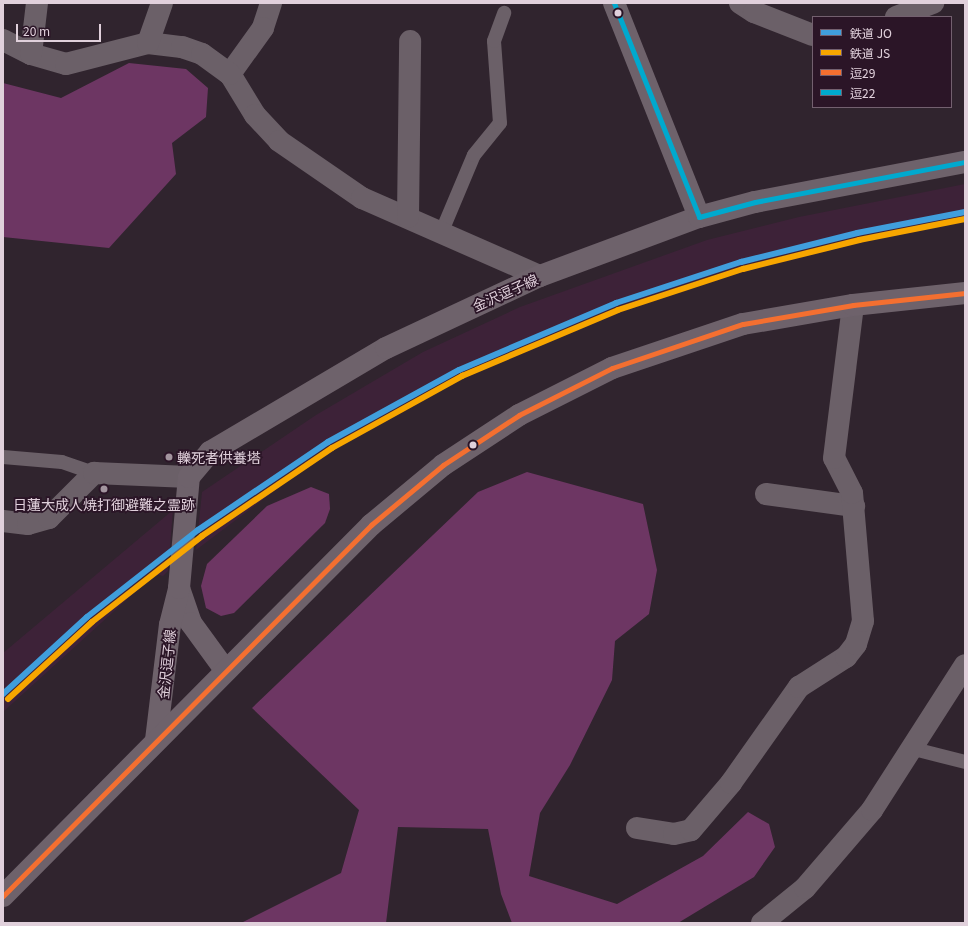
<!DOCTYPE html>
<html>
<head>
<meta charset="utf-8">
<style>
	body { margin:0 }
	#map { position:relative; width:968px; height:926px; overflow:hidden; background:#30242e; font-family:Georgia,"Noto Sans JP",serif }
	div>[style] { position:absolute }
	.built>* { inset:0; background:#3d2238 }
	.forest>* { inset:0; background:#6d3663 }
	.lane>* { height:14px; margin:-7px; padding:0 7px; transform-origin:7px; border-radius:7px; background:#6b6068 }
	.street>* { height:22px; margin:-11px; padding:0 11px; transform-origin:11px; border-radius:11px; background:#6b6068 }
	.secondary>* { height:22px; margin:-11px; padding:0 11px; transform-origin:11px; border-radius:11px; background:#6e626b }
	.bus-1>* { height:5px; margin:-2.5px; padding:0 2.5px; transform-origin:2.5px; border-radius:2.5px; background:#f46f30 }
	.bus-2>* { height:5px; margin:-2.5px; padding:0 2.5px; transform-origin:2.5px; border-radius:2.5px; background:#00a9ce }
	.rail-1>* { height:6px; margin:-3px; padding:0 3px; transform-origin:3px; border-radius:3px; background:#409edc }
	.rail-2>* { height:6px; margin:-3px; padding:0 3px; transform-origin:3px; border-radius:3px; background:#f7a600 }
	.dots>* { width:11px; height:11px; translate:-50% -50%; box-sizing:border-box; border:2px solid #2b1527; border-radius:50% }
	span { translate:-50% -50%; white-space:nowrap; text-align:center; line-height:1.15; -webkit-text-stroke:3.5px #2b1527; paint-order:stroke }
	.street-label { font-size:14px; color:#e0d0db }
	.poi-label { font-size:14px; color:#e0d0db }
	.left { translate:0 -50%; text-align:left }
	.frame { position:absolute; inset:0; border:4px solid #e0d0db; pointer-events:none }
	.legend { position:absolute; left:812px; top:16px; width:140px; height:92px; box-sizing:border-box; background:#2b1527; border:1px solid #73606f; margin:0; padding:5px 7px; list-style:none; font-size:12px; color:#e0d0db }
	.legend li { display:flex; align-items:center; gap:8px; height:20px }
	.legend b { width:20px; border:1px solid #73606f }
	.scale { position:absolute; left:16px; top:24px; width:85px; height:18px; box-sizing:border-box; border:2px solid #e0d0db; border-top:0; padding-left:5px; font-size:12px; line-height:14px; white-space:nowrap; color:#e0d0db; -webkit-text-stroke:3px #2b1527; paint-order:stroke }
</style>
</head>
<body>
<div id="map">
	<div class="built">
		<i style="clip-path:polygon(965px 184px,965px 220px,806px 251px,716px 275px,618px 308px,440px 386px,334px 446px,196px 550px,202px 492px,316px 415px,423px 352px,520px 307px,707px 240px,799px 217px)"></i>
		<i style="clip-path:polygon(173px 510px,168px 571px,163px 576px,155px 574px,3px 712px,3px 653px)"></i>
	</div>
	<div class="forest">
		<i style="clip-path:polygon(129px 63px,186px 69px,208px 88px,206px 117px,172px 143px,176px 174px,109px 248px,3px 237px,3px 83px,61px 98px)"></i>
		<i style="clip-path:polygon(527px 472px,643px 504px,657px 570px,649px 614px,615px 641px,612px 680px,570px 765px,540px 813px,529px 876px,617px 904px,703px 856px,748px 812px,769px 824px,775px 847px,754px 877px,678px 923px,512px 923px,501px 894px,488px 829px,398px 827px,386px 923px,241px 923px,341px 873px,359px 810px,252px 708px,478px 492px)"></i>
		<i style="clip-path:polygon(311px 487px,329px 494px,330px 509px,325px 523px,234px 613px,221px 616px,206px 608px,201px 586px,207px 564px,267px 506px)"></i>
	</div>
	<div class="lane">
		<i style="left:442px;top:231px;width:82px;rotate:-67.2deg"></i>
		<i style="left:474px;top:155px;width:41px;rotate:-50.9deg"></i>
		<i style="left:500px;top:123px;width:82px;rotate:-94.2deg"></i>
		<i style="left:494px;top:41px;width:30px;rotate:-70deg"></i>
		<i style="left:3px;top:457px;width:59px;rotate:4.8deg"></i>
		<i style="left:62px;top:462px;width:34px;rotate:19deg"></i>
		<i style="left:914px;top:749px;width:53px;rotate:14.3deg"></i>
	</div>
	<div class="street">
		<i style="left:271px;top:3px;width:26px;rotate:108deg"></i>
		<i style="left:263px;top:28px;width:57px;rotate:125.7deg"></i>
		<i style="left:230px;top:74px;width:48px;rotate:58.6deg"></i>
		<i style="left:255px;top:115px;width:35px;rotate:47deg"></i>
		<i style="left:279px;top:141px;width:101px;rotate:34.5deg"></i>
		<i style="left:362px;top:198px;width:194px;rotate:23.7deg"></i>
		<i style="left:740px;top:3px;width:17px;rotate:33deg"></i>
		<i style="left:754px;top:12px;width:63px;rotate:21.3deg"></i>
		<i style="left:896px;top:17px;width:40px;rotate:-21deg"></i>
		<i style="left:3px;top:40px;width:31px;rotate:27deg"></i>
		<i style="left:31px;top:54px;width:36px;rotate:16deg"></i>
		<i style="left:66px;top:64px;width:85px;rotate:-14.4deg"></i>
		<i style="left:148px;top:43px;width:34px;rotate:7deg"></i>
		<i style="left:182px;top:47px;width:21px;rotate:19deg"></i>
		<i style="left:202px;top:54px;width:34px;rotate:36deg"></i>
		<i style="left:148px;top:43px;width:42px;rotate:-70.7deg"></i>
		<i style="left:31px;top:54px;width:51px;rotate:-83.3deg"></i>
		<i style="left:408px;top:217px;width:176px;rotate:-89.3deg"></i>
		<i style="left:766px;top:494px;width:89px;rotate:7.8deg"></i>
		<i style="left:3px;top:521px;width:25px;rotate:7deg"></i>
		<i style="left:28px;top:524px;width:22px;rotate:-16deg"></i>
		<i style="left:49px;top:518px;width:64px;rotate:-45deg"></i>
		<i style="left:94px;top:473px;width:95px;rotate:2.4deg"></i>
		<i style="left:637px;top:828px;width:37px;rotate:9deg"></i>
		<i style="left:674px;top:834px;width:17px;rotate:-13deg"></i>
		<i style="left:691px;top:830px;width:62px;rotate:-49.6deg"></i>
		<i style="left:731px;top:783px;width:118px;rotate:-54.7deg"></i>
		<i style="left:799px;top:687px;width:56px;rotate:-32.6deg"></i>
		<i style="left:846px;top:657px;width:16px;rotate:-52deg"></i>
		<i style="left:856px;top:644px;width:24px;rotate:-73deg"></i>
		<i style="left:863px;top:621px;width:128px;rotate:-94.9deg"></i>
		<i style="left:852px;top:493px;width:39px;rotate:-117deg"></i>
		<i style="left:834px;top:458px;width:154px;rotate:-82.9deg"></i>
		<i style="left:762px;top:923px;width:55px;rotate:-39.1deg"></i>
		<i style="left:805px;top:888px;width:103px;rotate:-49.3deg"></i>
		<i style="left:872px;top:810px;width:172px;rotate:-57.3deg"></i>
	</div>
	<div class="secondary">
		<i style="left:614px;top:3px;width:230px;rotate:68.3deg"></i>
		<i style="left:179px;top:588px;width:37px;rotate:71deg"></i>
		<i style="left:191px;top:623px;width:59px;rotate:53.9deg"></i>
		<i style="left:156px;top:740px;width:116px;rotate:-83.1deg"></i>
		<i style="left:170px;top:625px;width:38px;rotate:-76deg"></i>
		<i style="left:179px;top:588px;width:111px;rotate:-84.9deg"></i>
		<i style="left:189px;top:477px;width:33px;rotate:-50deg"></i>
		<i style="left:210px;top:452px;width:204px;rotate:-30.6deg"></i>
		<i style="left:386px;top:348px;width:170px;rotate:-25.1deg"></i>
		<i style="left:540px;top:276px;width:170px;rotate:-20.4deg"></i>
		<i style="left:699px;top:217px;width:58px;rotate:-15deg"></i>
		<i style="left:755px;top:202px;width:214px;rotate:-10.8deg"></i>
		<i style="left:3px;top:896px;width:523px;rotate:-45.23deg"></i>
		<i style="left:371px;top:525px;width:94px;rotate:-39.8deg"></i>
		<i style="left:443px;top:465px;width:91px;rotate:-33.3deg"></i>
		<i style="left:519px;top:415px;width:104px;rotate:-26.8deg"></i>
		<i style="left:612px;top:368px;width:138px;rotate:-18.6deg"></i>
		<i style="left:743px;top:324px;width:112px;rotate:-9.8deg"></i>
		<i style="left:853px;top:305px;width:113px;rotate:-6.1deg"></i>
	</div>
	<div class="bus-1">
		<i style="left:3px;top:896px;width:523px;rotate:-45.23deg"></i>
		<i style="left:371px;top:525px;width:94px;rotate:-39.8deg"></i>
		<i style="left:443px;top:465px;width:91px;rotate:-33.3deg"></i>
		<i style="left:519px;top:415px;width:104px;rotate:-26.8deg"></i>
		<i style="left:612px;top:368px;width:138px;rotate:-18.6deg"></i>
		<i style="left:743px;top:324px;width:112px;rotate:-9.8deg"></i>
		<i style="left:853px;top:305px;width:113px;rotate:-6.1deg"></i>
	</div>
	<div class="bus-2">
		<i style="left:614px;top:3px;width:230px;rotate:68.3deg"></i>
		<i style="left:699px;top:217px;width:58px;rotate:-15deg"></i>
		<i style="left:755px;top:202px;width:214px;rotate:-10.8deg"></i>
	</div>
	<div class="rail-1">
		<i style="left:3px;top:694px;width:114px;rotate:-42.5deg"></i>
		<i style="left:87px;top:617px;width:141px;rotate:-38.1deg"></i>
		<i style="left:198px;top:530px;width:157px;rotate:-34.1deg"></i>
		<i style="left:328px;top:442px;width:149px;rotate:-28.8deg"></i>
		<i style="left:459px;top:370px;width:171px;rotate:-23.1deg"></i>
		<i style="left:616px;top:303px;width:132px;rotate:-18.2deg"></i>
		<i style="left:741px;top:262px;width:120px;rotate:-14deg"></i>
		<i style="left:857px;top:233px;width:110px;rotate:-11deg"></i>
	</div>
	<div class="rail-2">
		<i style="left:8px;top:699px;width:114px;rotate:-42.5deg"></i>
		<i style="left:92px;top:622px;width:140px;rotate:-38deg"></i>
		<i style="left:202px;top:536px;width:157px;rotate:-34.1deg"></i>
		<i style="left:332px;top:448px;width:149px;rotate:-29deg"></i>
		<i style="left:462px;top:376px;width:169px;rotate:-22.9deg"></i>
		<i style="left:618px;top:310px;width:132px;rotate:-18.2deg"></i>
		<i style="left:743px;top:269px;width:120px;rotate:-14deg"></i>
		<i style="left:859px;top:240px;width:108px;rotate:-11.2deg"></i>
	</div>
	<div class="dots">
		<i style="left:618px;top:13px;background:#e0d0db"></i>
		<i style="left:473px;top:445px;background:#e0d0db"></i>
		<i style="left:169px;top:457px;background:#a2949e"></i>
		<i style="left:104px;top:489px;background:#a2949e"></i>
	</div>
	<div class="street-label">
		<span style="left:505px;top:292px;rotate:-24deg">金沢逗子線</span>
		<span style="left:166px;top:664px;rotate:-84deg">金沢逗子線</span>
	</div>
	<div class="poi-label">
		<span class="left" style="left:177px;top:457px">轢死者供養塔</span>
		<span style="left:104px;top:504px">日蓮大成人焼打御避難之霊跡</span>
	</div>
	<div class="frame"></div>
	<ul class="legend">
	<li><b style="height:5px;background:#409edc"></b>鉄道 JO</li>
	<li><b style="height:5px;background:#f7a600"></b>鉄道 JS</li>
	<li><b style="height:5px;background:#f46f30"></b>逗29</li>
	<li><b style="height:5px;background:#00a9ce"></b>逗22</li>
	</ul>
	<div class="scale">20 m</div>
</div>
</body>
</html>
